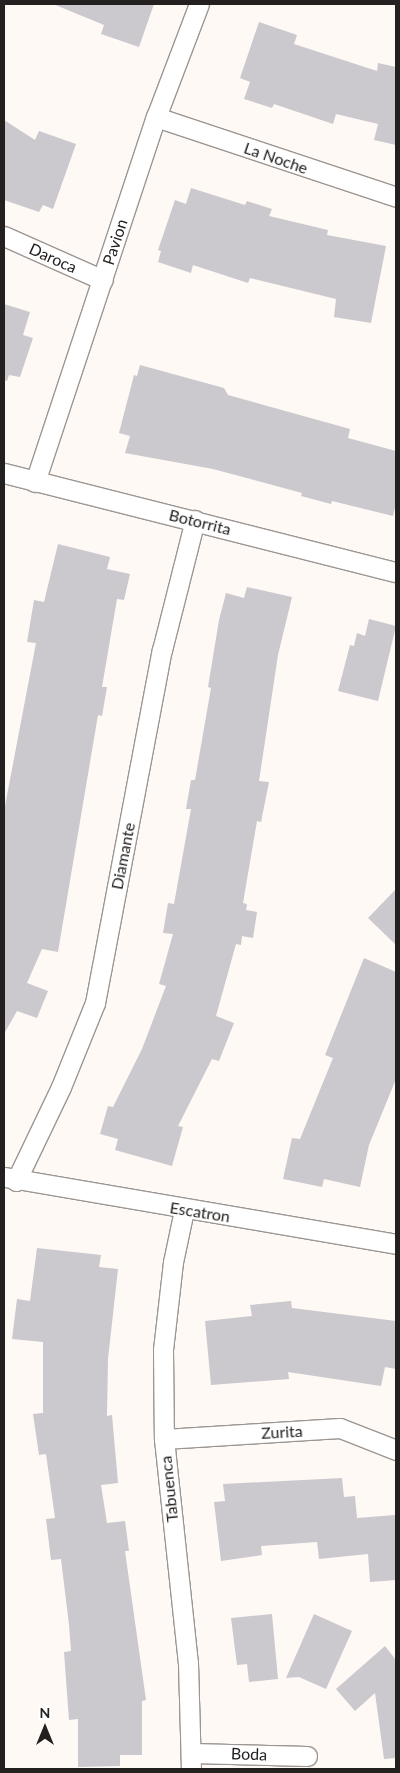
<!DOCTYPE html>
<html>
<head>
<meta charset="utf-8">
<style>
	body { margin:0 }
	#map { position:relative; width:400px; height:1773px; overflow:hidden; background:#fef9f5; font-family:Lato,sans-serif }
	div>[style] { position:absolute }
	.building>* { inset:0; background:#cbc8ce }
	.roads { filter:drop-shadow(1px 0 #9c9692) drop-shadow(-1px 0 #9c9692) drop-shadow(0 1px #9c9692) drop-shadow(0 -1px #9c9692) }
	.street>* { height:19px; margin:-9.5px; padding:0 9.5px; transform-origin:9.5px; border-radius:9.5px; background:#fff }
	span { translate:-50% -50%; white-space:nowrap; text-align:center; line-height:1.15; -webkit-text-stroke:4px #fff; paint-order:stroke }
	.street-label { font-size:16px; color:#23201f }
	.frame { position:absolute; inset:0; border:5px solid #23201f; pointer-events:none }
	.north { position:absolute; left:20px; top:1703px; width:50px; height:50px; -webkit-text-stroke:4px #fff; paint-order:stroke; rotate:0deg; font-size:14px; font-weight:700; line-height:20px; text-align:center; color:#23201f }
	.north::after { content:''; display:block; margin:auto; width:18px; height:22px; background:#23201f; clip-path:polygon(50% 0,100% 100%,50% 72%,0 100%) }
</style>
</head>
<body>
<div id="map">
	<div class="building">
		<i style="clip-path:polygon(53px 4px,154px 4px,139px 47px,101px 34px,104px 25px)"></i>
		<i style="clip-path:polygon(259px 22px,297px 35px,294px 44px,377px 71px,378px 63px,396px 67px,396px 145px,374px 140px,378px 124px,336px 114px,333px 124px,274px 104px,272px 108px,244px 99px,250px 82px,240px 78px)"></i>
		<i style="clip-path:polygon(4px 120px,35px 140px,39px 131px,76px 144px,53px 209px,43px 205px,39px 212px,4px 200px)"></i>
		<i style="clip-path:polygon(191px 188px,245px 205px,247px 201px,272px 209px,269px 216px,328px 230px,327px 235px,386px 246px,371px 323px,334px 317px,336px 299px,250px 278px,248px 283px,193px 265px,191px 273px,158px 262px,161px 251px,158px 250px,175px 200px,186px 204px)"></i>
		<i style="clip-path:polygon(4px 304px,30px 312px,23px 335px,33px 338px,20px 377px,9px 375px,7px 381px,4px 380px)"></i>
		<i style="clip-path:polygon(140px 365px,224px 388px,228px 395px,350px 429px,348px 438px,396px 451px,396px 503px,393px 516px,332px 501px,331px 504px,301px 496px,302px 493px,213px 469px,125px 453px,130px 436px,119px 433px,134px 375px,137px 376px)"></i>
		<i style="clip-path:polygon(58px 544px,110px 557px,107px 569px,130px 574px,124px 600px,117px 599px,102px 687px,107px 687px,102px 716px,98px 715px,58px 952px,42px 949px,27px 983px,48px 991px,37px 1018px,17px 1011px,4px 1034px,4px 811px,36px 643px,27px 642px,34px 600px,44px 602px)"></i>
		<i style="clip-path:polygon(247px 587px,292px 597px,278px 655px,259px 781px,269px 782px,261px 822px,257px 821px,243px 903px,247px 904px,246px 910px,257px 912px,253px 938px,242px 936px,241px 945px,236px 944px,216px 1016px,234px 1023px,219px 1061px,212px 1059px,178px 1126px,183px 1127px,172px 1166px,115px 1150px,118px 1139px,100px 1134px,108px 1106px,113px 1107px,142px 1049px,166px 986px,159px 984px,173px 934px,163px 933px,168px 903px,174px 904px,191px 809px,186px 809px,191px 780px,195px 780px,211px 688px,208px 687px,219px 620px,226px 593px,244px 598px)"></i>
		<i style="clip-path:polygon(369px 619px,396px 626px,378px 701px,338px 691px,350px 645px,354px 646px,357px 633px,365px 636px)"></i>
		<i style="clip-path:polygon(396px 889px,396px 945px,368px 918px)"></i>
		<i style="clip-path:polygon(364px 958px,396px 972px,396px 1079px,369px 1145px,360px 1187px,324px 1179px,322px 1187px,283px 1179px,292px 1138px,300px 1139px,333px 1058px,325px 1055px)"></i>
		<i style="clip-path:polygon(37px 1248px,101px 1255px,99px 1267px,118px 1269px,108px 1359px,107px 1416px,112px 1415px,118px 1483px,101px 1485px,107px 1523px,125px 1521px,129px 1551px,125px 1551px,146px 1700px,142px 1701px,142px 1755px,120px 1755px,120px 1766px,78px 1767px,78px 1719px,69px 1720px,64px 1652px,71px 1651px,69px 1625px,61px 1559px,51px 1560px,46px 1519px,55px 1518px,46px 1454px,39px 1455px,33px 1414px,43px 1413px,43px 1342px,12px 1339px,17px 1299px,30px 1301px)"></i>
		<i style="clip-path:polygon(291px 1301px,292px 1308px,396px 1321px,396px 1369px,385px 1367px,381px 1386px,288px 1372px,289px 1379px,211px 1385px,205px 1321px,252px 1316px,250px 1305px)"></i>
		<i style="clip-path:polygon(342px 1478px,344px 1497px,355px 1496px,357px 1518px,395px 1515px,396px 1580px,370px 1582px,368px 1554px,319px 1559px,317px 1542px,261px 1546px,262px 1555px,221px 1561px,214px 1502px,225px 1501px,223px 1484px)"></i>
		<i style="clip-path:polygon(272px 1614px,278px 1679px,249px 1682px,247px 1664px,237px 1665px,231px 1618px)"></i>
		<i style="clip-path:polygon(314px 1614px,352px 1631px,326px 1689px,299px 1677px,286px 1678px)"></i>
		<i style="clip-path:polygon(385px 1646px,396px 1660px,396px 1758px,384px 1759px,375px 1693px,355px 1711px,336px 1689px)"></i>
	</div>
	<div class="roads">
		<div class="street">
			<i style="left:156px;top:117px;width:253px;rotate:18.4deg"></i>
			<i style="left:4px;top:236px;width:108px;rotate:24deg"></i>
			<i style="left:4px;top:473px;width:404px;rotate:14.2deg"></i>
			<i style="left:35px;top:482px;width:385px;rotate:-71.7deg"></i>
			<i style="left:156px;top:117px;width:121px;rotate:-69.2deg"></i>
			<i style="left:5px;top:1177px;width:397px;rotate:9.7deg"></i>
			<i style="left:16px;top:1181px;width:104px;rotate:-64.4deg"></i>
			<i style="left:61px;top:1087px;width:91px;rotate:-68deg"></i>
			<i style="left:95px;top:1003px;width:359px;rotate:-79.3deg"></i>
			<i style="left:162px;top:650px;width:134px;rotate:-75.8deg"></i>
			<i style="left:184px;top:1210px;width:53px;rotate:101.9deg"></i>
			<i style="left:173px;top:1262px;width:89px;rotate:96.5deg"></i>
			<i style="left:163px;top:1350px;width:89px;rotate:89.4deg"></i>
			<i style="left:164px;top:1439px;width:225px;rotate:83.9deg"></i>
			<i style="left:188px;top:1663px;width:106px;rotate:88.4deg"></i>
			<i style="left:164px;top:1439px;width:176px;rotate:-3.6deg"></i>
			<i style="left:340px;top:1428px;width:60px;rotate:21.4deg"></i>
			<i style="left:192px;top:1753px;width:115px;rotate:1.5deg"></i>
		</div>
	</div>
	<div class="street-label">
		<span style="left:276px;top:158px;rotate:19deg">La Noche</span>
		<span style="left:115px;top:242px;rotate:-72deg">Pavion</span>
		<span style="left:53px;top:258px;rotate:24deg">Daroca</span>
		<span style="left:200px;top:522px;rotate:14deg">Botorrita</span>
		<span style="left:123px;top:856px;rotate:-79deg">Diamante</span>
		<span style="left:200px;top:1212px;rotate:9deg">Escatron</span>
		<span style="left:282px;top:1432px;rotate:-3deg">Zurita</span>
		<span style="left:169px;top:1489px;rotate:-96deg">Tabuenca</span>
		<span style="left:249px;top:1754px;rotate:2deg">Boda</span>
	</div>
	<div class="frame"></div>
	<div class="north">N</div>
</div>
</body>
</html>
